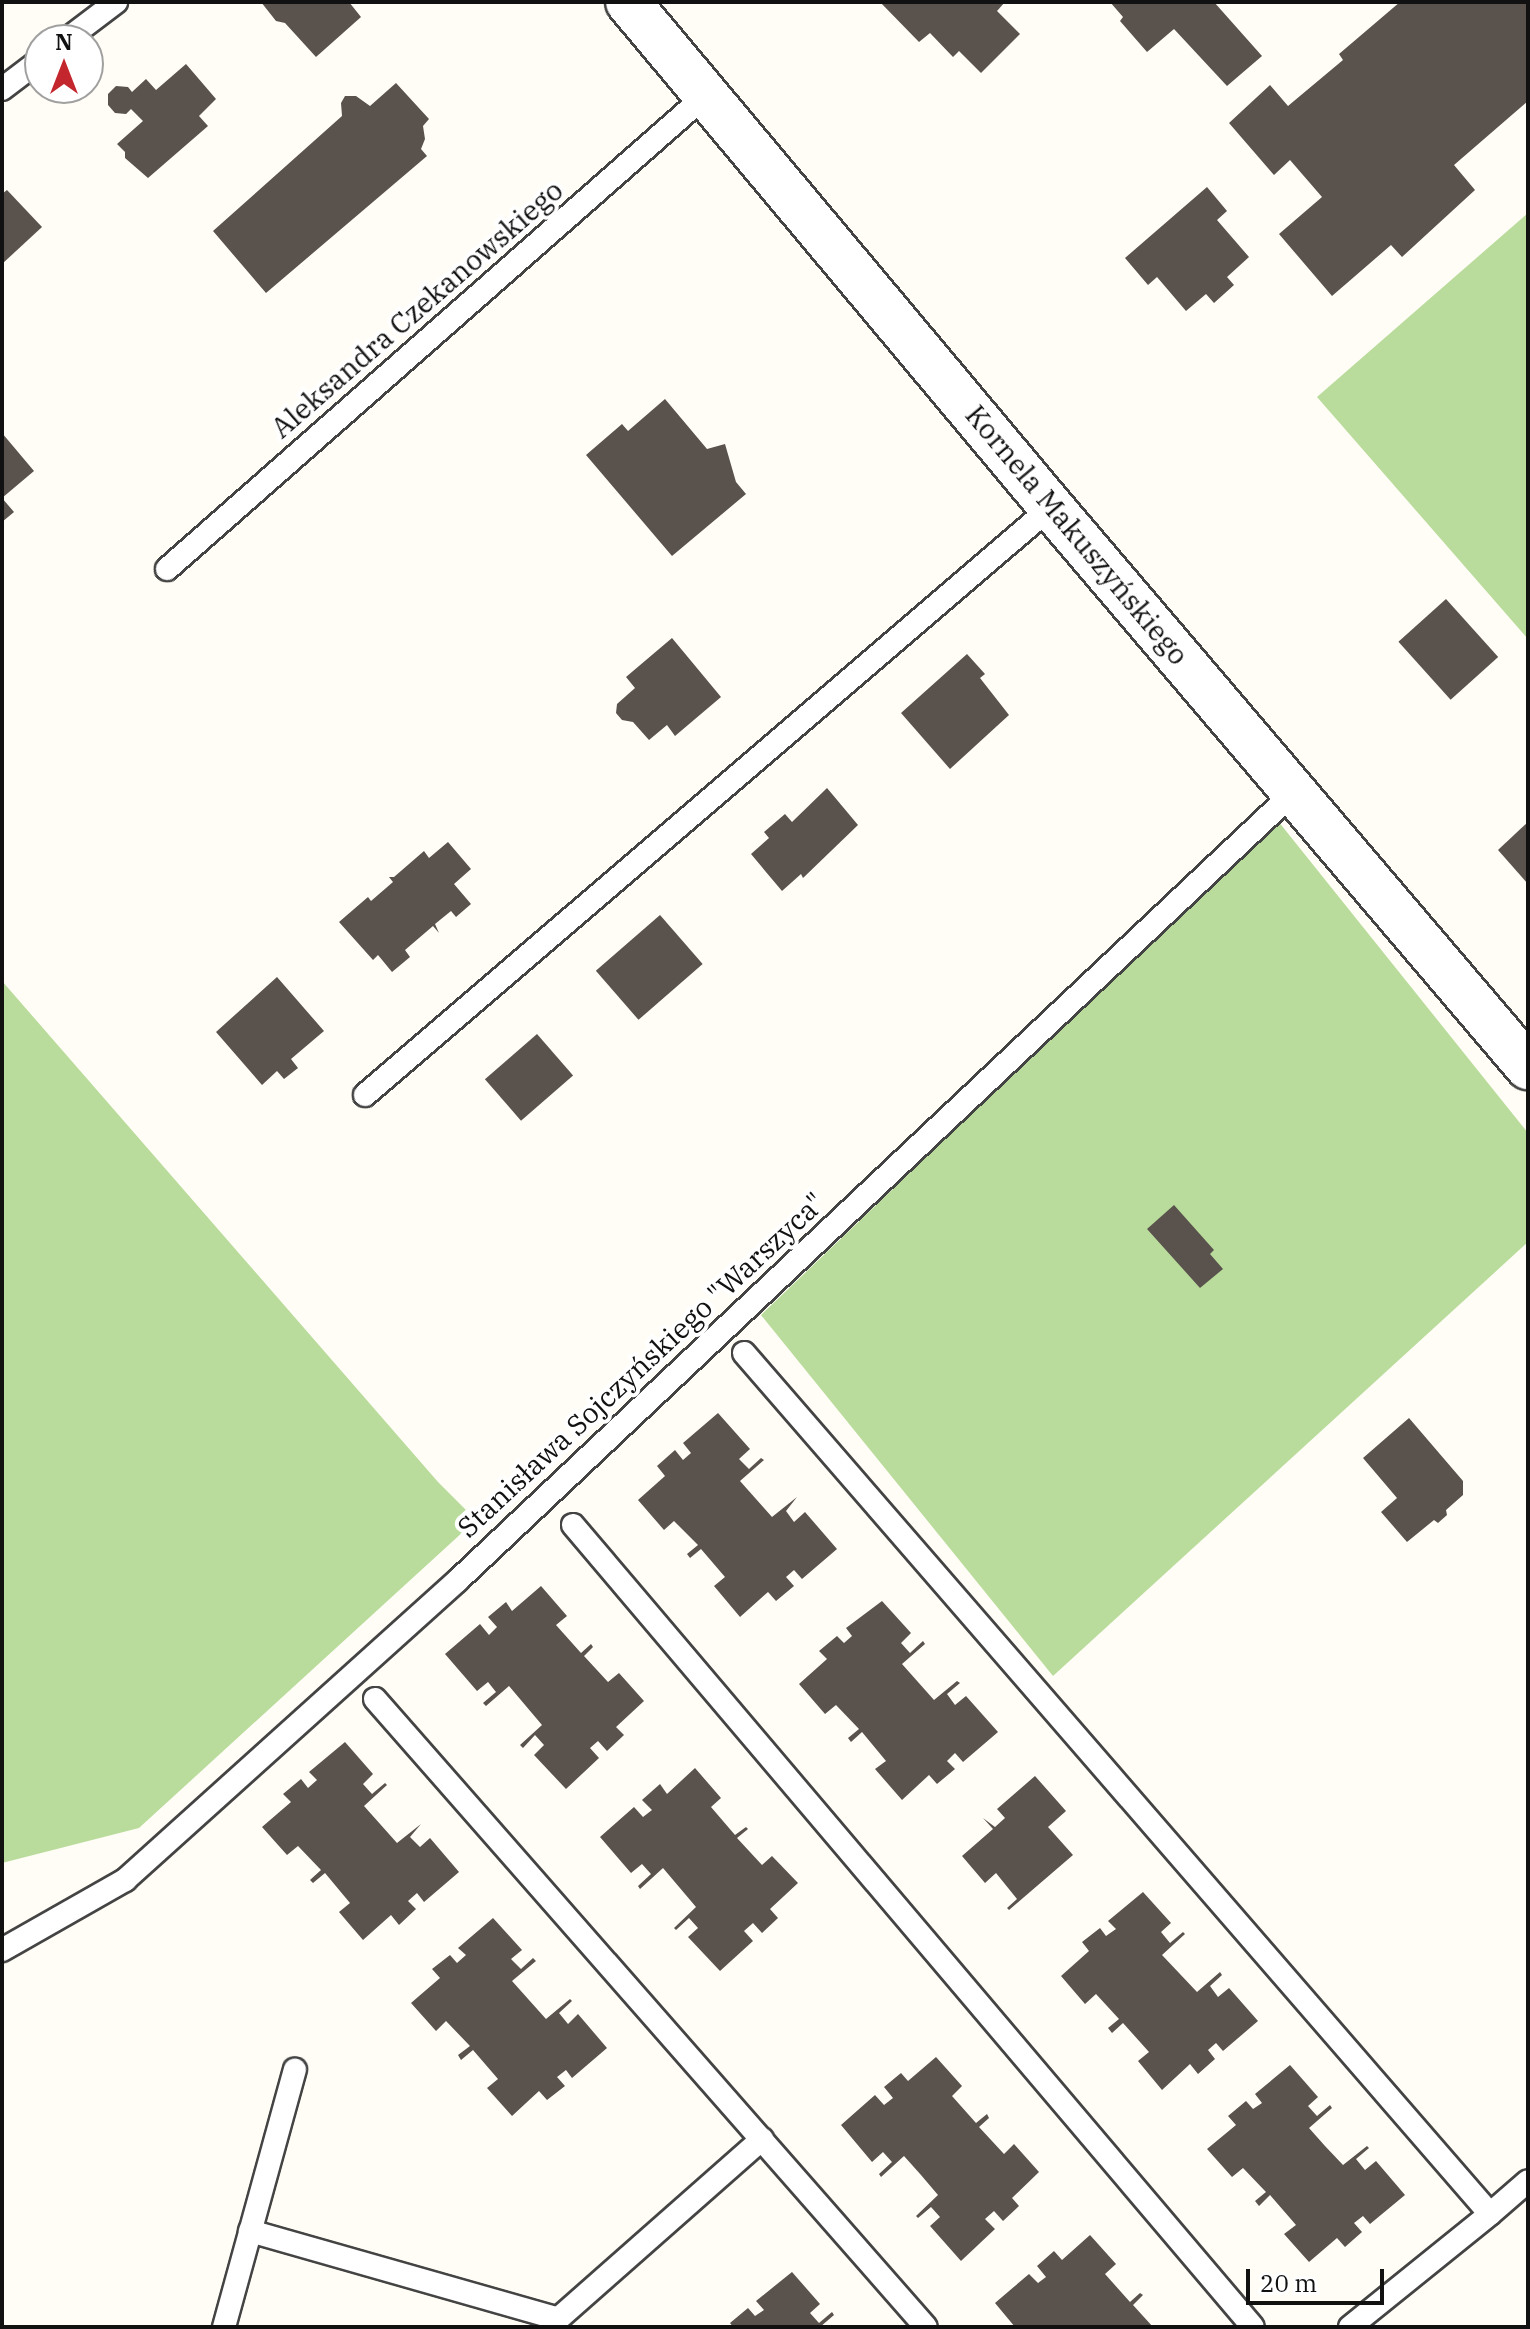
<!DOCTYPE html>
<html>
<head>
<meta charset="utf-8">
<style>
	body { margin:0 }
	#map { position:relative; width:1530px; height:2329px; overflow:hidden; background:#fffdf5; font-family:"IBM Plex Serif",serif }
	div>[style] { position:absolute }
	.forest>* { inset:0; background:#b9dc9c }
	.building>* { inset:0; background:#5a524d; transform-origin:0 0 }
	.roads { filter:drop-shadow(2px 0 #444) drop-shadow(-2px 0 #444) drop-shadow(0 2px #444) drop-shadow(0 -2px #444) }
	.service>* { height:22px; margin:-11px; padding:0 11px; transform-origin:11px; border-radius:11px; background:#fff }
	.tertiary>* { height:44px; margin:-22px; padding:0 22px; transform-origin:22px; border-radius:22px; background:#fff }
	span { translate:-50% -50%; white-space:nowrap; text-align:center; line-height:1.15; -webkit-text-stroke:8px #fff; paint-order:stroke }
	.street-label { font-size:28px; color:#111 }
	.frame { position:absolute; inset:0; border:4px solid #111; pointer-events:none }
	.north { position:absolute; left:24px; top:24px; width:80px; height:80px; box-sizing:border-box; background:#fff; border:2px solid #a0a0a0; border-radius:50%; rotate:0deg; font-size:22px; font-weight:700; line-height:32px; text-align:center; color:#111 }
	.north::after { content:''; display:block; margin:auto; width:28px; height:36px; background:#c4262e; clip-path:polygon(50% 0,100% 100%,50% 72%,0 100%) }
	.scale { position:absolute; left:1246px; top:2269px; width:138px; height:36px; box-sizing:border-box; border:4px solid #111; border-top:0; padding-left:10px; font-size:24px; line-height:28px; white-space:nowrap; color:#111; -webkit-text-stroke:6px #fff; paint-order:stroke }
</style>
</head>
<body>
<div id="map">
	<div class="forest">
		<i style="clip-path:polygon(1528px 213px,1528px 639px,1317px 397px)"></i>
		<i style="clip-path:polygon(1278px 821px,1528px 1133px,1528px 1242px,1053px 1676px,761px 1315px)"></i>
		<i style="clip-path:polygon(2px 981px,438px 1482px,476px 1520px,139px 1828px,2px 1863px)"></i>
	</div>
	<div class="building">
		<i style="clip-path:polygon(261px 2px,349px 2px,361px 17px,316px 57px,285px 23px,276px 21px)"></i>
		<i style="clip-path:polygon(880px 2px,1005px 2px,997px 11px,1020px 34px,981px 73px,959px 51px,953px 57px,930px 33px,919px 42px)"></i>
		<i style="clip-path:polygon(1110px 2px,1214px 2px,1262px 56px,1227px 86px,1174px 29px,1147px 52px,1120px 21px,1123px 17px)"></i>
		<i style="clip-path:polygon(1400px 2px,1528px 2px,1528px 101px,1454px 165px,1475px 190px,1402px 257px,1391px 245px,1332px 296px,1279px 234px,1322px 197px,1290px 160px,1274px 175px,1229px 123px,1270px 85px,1288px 106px,1343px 60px,1339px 54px)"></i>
		<i style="clip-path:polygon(186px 64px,216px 99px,199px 116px,208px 126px,148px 178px,125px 158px,125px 152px,117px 144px,143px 121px,131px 109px,126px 114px,115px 113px,108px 105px,108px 94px,116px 86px,128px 87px,132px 92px,146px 79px,156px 90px)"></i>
		<i style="clip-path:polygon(396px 83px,429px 119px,423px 126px,425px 139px,421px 149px,427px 156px,266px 293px,213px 231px,342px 116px,341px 103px,345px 96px,356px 96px,370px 106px)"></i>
		<i style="clip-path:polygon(1207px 187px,1227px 211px,1217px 220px,1249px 257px,1227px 277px,1234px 285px,1214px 303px,1206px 294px,1186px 311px,1157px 277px,1148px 285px,1125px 258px)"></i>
		<i style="clip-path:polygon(7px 190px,42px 227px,2px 264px,2px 194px)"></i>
		<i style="clip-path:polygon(665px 399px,707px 449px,725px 444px,736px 482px,746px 494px,672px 556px,586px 455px,622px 424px,628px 431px)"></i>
		<i style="clip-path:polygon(2px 433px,34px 471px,2px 498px,14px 512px,2px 522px)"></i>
		<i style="left:1446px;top:599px;width:78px;height:64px;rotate:48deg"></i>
		<i style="clip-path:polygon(672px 638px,721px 697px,675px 736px,667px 725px,649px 740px,633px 722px,622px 720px,616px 713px,617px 704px,635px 688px,626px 677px)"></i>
		<i style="clip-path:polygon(967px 654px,985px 674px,980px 678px,1009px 715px,950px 769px,901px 713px)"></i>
		<i style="clip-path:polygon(827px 788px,858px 825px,803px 878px,801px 874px,782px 891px,751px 854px,769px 838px,764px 832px,785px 814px,792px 822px)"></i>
		<i style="clip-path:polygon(1528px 822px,1528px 884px,1498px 850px)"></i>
		<i style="clip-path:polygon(448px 842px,471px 869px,454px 884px,471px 904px,456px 917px,451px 911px,435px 924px,439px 933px,433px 926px,405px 950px,410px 957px,392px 972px,378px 955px,373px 960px,339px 922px,368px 897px,371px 901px,393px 882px,389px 877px,394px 877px,424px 851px,429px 858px)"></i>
		<i style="left:660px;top:915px;width:65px;height:85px;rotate:49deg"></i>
		<i style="clip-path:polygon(277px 977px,324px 1031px,291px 1059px,298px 1068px,284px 1079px,277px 1071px,262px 1085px,216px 1032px)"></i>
		<i style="left:537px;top:1034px;width:55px;height:69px;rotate:49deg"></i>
		<i style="clip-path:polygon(1174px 1205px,1214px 1250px,1210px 1254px,1223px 1269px,1200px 1288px,1147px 1229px)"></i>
		<i style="clip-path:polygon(718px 1413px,750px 1449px,739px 1459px,749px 1469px,761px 1458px,764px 1460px,740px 1481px,772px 1517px,797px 1497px,786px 1511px,794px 1522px,805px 1512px,837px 1549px,802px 1579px,794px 1570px,786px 1577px,794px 1586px,776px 1601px,768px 1592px,740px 1617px,714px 1586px,725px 1577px,701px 1549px,690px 1558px,687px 1554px,698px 1545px,674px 1521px,664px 1530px,638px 1500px,665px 1476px,657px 1466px,675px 1450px,683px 1460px,691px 1453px,683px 1443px)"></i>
		<i style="clip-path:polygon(1409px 1418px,1463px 1481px,1463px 1495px,1446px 1510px,1447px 1515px,1438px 1523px,1434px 1520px,1407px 1542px,1381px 1512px,1397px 1498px,1363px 1458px)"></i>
		<i style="clip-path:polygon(541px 1586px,567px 1616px,556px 1625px,581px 1653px,591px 1644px,593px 1647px,584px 1656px,608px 1682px,619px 1673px,644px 1701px,616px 1727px,624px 1735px,607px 1751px,598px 1741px,590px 1748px,599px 1758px,566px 1789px,534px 1755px,544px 1745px,535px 1735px,523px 1748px,520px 1745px,542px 1725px,509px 1686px,486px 1706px,483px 1703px,496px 1692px,488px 1682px,477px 1691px,445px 1654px,480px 1624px,489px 1635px,497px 1627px,488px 1617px,506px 1602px,512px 1611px)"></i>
		<i style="clip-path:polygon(882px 1601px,911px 1633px,901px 1643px,910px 1653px,923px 1641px,925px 1644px,902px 1664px,934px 1700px,957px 1681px,960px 1683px,947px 1694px,955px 1705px,966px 1696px,998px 1732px,963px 1762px,955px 1753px,947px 1761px,955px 1769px,937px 1784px,929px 1775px,902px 1800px,875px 1769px,886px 1761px,862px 1732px,851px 1742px,848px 1738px,859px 1729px,836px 1705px,825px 1714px,799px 1684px,827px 1659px,819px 1651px,837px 1636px,844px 1643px,852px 1636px,846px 1628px)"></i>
		<i style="clip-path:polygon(345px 1742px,373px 1774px,363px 1784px,372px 1794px,385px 1783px,387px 1785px,364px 1806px,397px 1843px,421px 1824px,410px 1837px,420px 1847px,430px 1838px,459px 1872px,424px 1902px,417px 1893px,408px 1901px,416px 1909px,399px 1925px,391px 1915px,363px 1940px,339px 1912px,350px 1903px,325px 1873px,313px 1883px,310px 1880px,321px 1870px,298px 1846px,287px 1855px,262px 1827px,291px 1802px,283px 1794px,301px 1779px,308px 1788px,317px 1780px,309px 1772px)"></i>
		<i style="clip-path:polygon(695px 1768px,721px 1798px,711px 1807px,735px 1835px,746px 1827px,748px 1829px,737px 1838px,762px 1865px,772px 1856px,798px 1883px,770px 1909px,778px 1918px,762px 1933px,753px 1923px,744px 1931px,753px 1941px,720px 1971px,688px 1937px,698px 1928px,689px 1918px,676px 1930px,674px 1928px,696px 1907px,663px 1868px,640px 1889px,638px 1886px,651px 1874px,642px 1864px,631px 1873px,600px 1837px,634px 1807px,643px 1817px,652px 1810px,642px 1800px,660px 1784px,667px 1794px)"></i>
		<i style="clip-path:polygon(1035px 1776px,1066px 1811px,1048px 1827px,1073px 1855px,1009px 1910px,1007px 1908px,1017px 1899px,996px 1873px,985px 1883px,962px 1856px,993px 1829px,983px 1818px,995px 1827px,1005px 1818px,997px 1809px)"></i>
		<i style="clip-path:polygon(1143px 1892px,1171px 1923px,1161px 1932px,1170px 1943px,1183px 1932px,1185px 1934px,1162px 1955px,1197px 1992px,1220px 1972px,1222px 1975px,1210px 1986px,1218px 1997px,1229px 1988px,1258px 2021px,1223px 2051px,1216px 2043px,1208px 2050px,1215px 2059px,1198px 2074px,1190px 2064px,1162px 2090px,1138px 2061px,1149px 2052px,1123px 2023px,1112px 2033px,1108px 2028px,1119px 2019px,1096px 1994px,1085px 2004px,1061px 1976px,1089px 1951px,1082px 1942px,1100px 1928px,1106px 1936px,1116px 1929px,1108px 1921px)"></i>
		<i style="clip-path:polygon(493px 1918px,522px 1950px,511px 1959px,521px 1969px,533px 1958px,536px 1961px,512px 1981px,546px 2019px,570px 1999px,572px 2001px,559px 2013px,568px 2024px,578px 2014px,607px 2048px,572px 2078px,566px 2070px,557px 2077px,565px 2086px,547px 2100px,539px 2091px,512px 2116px,487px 2088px,498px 2079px,473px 2050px,461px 2060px,458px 2055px,470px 2046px,446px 2021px,436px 2031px,411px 2003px,440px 1978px,432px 1969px,450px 1955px,457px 1963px,466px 1955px,458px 1948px)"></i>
		<i style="clip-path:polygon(936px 2057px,962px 2086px,952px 2096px,976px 2123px,987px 2114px,989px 2118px,979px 2127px,1004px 2154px,1014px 2144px,1039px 2172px,1012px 2198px,1019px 2206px,1003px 2221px,994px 2211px,985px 2219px,995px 2229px,961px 2261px,930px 2226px,940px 2217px,931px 2207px,918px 2218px,916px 2216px,938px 2195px,921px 2175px,904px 2156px,881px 2177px,879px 2174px,892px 2162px,883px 2152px,872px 2162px,841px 2125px,875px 2095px,884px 2105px,893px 2098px,884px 2087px,901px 2073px,908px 2081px)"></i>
		<i style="clip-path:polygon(1290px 2065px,1318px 2097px,1308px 2106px,1317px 2116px,1330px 2105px,1332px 2108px,1309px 2128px,1325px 2146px,1343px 2165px,1367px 2146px,1369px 2148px,1356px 2159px,1365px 2170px,1376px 2161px,1405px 2195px,1370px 2224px,1363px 2216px,1354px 2223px,1362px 2232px,1345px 2247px,1337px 2238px,1309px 2262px,1284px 2234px,1296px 2225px,1270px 2195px,1259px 2206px,1255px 2201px,1266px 2192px,1243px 2168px,1232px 2177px,1207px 2149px,1236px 2125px,1228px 2116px,1246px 2101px,1253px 2109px,1262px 2103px,1255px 2094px)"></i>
		<i style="clip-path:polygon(1090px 2235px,1116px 2264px,1105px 2274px,1130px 2302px,1140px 2293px,1143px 2295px,1133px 2305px,1153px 2327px,1015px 2327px,995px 2303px,1029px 2274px,1038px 2283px,1046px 2277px,1037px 2266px,1054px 2251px,1062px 2260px)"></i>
		<i style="clip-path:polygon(792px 2272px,820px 2304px,810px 2313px,819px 2323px,832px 2312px,834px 2315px,820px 2327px,733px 2327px,730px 2323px,748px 2308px,755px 2316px,764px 2310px,756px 2301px)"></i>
	</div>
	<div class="roads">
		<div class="service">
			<i style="left:66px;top:40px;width:63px;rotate:-37.2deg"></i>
			<i style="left:2px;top:89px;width:48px;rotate:-37.3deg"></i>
			<i style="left:167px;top:569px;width:718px;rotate:-41.33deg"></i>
			<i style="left:365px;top:1095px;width:904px;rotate:-40.6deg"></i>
			<i style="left:744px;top:1353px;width:1139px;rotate:49.09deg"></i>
			<i style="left:1490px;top:2214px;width:50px;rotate:-41deg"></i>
			<i style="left:573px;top:1525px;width:1051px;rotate:49.71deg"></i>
			<i style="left:375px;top:1699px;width:835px;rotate:48.74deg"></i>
			<i style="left:2px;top:1950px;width:142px;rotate:-29.6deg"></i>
			<i style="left:125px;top:1880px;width:447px;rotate:-42deg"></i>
			<i style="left:457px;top:1581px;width:1153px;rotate:-43.31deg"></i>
			<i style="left:250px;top:2231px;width:320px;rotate:15.9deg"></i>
			<i style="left:558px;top:2319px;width:272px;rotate:-41.4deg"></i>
			<i style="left:224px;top:2327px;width:267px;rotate:-74.6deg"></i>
			<i style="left:1350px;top:2327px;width:180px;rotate:-38.9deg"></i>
		</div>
		<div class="tertiary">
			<i style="left:628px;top:2px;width:659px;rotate:50.05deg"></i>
			<i style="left:1051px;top:507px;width:736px;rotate:49.58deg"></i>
		</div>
	</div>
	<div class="street-label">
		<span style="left:417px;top:309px;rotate:-41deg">Aleksandra Czekanowskiego</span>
		<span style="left:1077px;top:535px;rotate:50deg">Kornela Makuszyńskiego</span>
		<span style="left:641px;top:1365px;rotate:-43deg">Stanisława Sojczyńskiego "Warszyca"</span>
	</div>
	<div class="frame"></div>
	<div class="north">N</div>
	<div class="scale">20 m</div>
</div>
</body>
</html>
